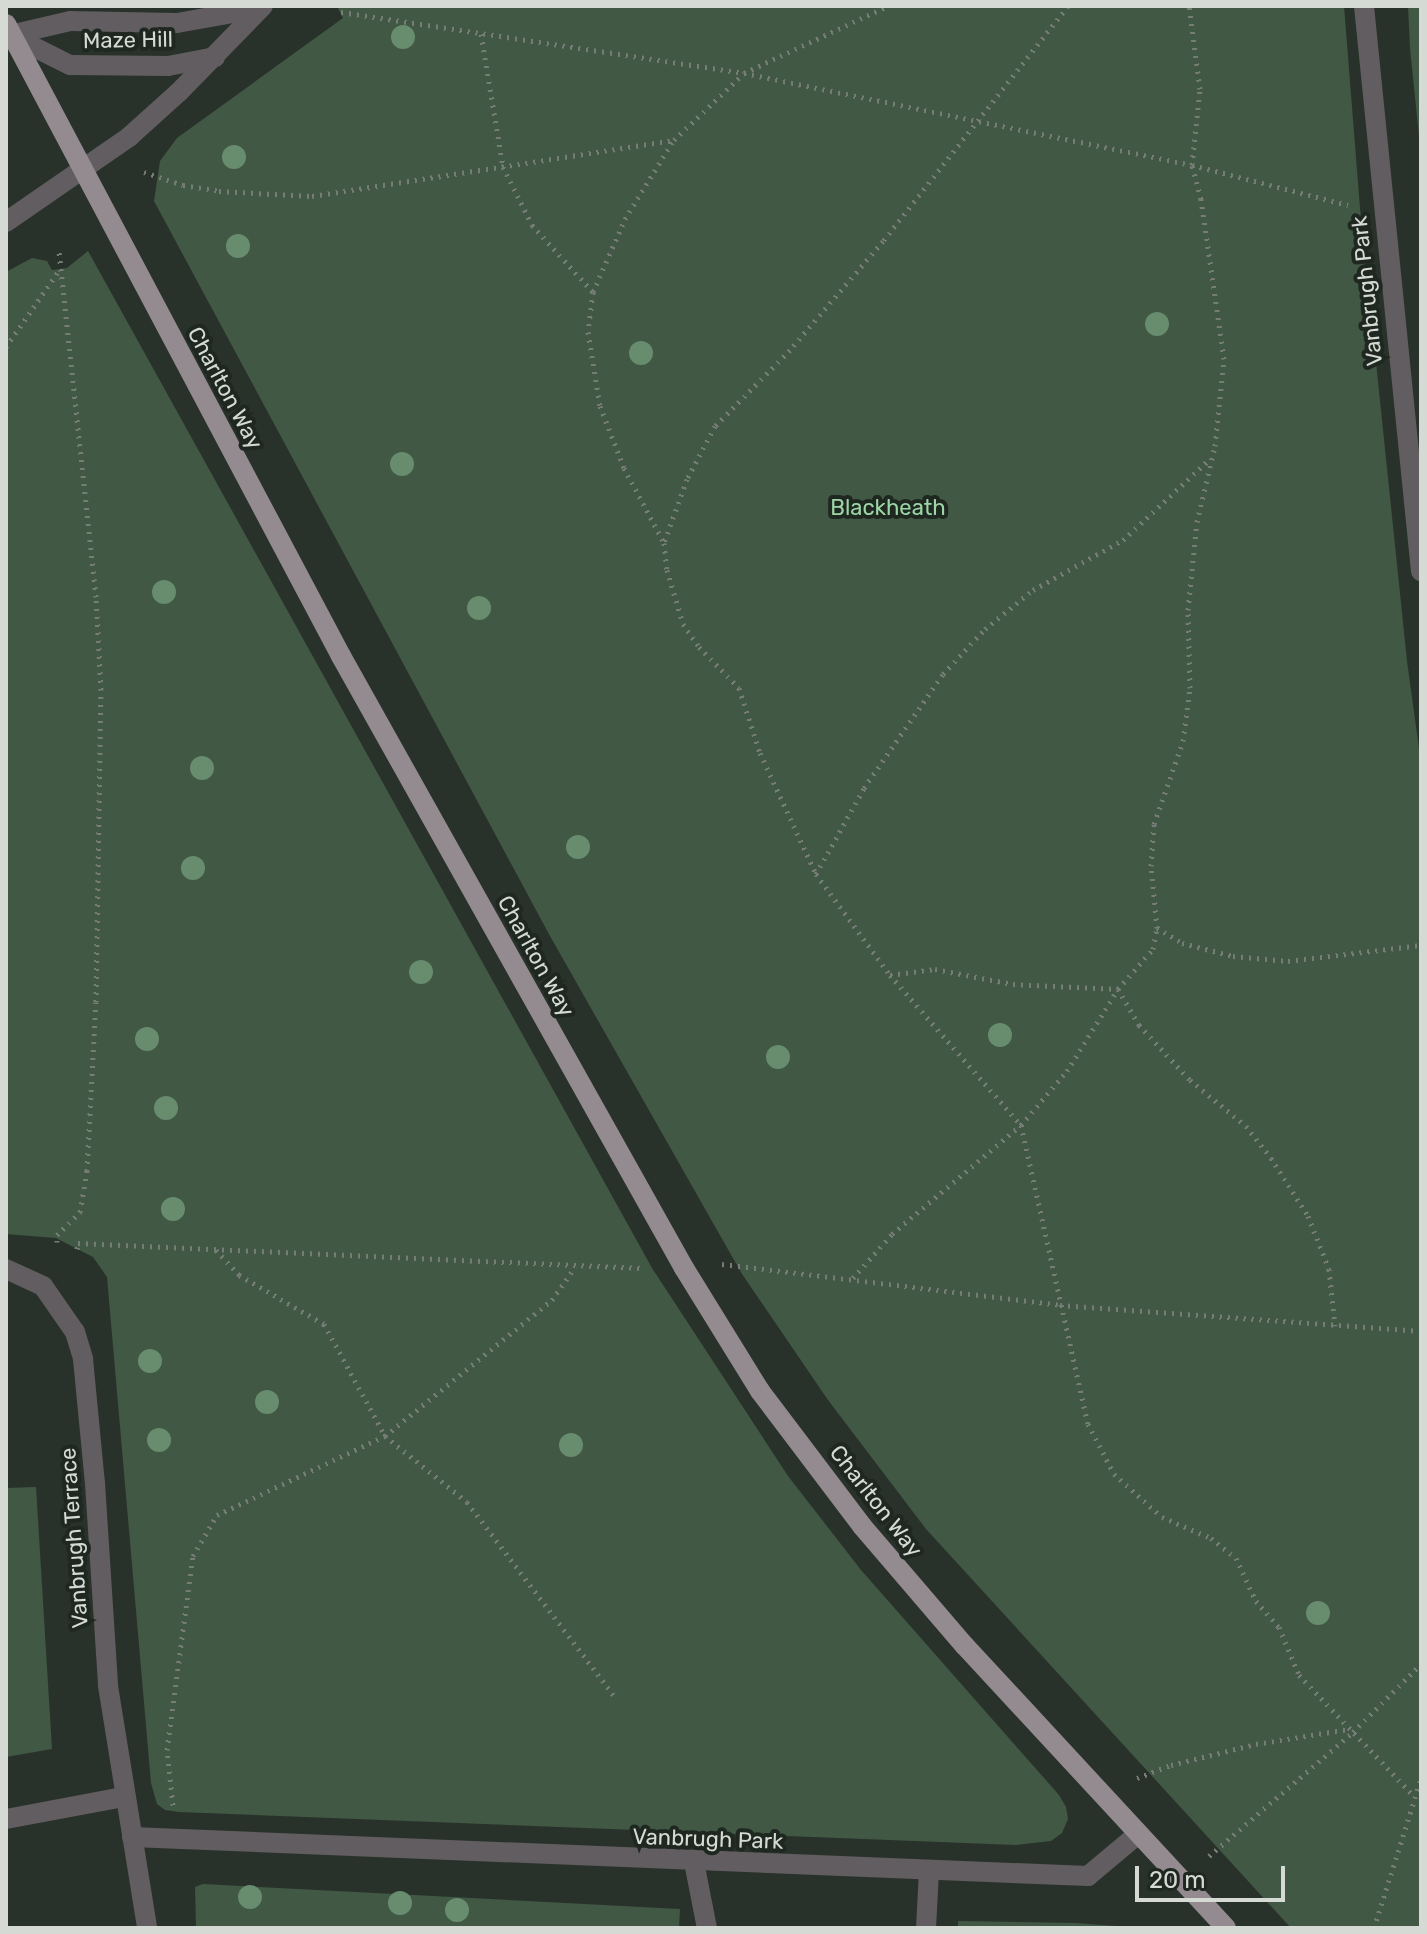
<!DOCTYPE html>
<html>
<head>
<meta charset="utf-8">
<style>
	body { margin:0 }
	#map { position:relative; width:1427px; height:1934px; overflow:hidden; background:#29322a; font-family:Rubik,sans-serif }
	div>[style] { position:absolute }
	.green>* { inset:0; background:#415845 }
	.path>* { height:5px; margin-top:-2.5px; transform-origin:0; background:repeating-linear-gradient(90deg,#767d77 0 2px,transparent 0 8px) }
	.minor>* { height:20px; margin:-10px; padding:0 10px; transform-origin:10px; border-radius:10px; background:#625d61 }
	.major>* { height:20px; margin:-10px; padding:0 10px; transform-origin:10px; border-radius:10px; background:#948b91 }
	.trees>* { width:24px; height:24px; margin:-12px; border-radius:50%; background:#688c6e }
	span { translate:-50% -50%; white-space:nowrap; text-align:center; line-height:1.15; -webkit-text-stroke:8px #1f2820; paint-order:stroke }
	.street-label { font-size:22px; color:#d5dad5 }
	.park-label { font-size:22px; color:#9cd6a6 }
	.frame { position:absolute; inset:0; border:8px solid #d5dad5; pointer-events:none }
	.scale { position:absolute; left:1135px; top:1866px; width:150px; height:36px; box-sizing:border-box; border:4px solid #d5dad5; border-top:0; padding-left:10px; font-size:24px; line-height:28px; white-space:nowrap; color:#d5dad5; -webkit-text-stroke:6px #1f2820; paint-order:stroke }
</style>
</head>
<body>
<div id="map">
	<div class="green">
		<i style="clip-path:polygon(337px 6px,1344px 6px,1360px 208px,1407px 661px,1421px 763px,1421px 1928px,1291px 1928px,926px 1529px,828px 1400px,742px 1274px,550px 936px,154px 201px,160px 161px,177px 138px,343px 18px)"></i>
		<i style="clip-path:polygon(1408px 6px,1421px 6px,1421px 156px,1410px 48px)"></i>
		<i style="clip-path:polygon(88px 251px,652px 1268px,788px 1476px,861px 1570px,1059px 1795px,1066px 1807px,1068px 1819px,1062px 1833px,1051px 1841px,1016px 1845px,179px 1812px,165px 1810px,157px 1804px,151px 1783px,107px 1277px,93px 1257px,56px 1238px,6px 1234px,6px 272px,32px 258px,47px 261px,52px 270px,67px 268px)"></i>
		<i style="clip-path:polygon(36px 1487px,52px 1749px,6px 1757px,6px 1488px)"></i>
		<i style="clip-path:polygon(203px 1884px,680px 1909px,679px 1928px,196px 1927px,195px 1887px)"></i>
		<i style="clip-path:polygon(958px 1921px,1076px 1923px,1143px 1928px,958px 1928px)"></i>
	</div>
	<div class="path">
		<i style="left:1068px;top:6px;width:299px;rotate:128.2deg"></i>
		<i style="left:883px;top:241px;width:143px;rotate:130.5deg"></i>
		<i style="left:790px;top:350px;width:107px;rotate:134.6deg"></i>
		<i style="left:715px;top:426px;width:60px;rotate:117.8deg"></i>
		<i style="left:687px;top:479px;width:68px;rotate:109.8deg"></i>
		<i style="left:664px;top:543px;width:27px;rotate:84deg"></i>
		<i style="left:667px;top:570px;width:56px;rotate:73.5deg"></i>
		<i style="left:683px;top:624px;width:28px;rotate:55deg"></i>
		<i style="left:699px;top:647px;width:57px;rotate:45.7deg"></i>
		<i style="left:739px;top:688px;width:68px;rotate:72.1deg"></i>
		<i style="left:760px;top:753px;width:133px;rotate:65.2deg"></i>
		<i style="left:816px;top:874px;width:125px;rotate:53.8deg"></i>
		<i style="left:890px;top:975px;width:199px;rotate:48.9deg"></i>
		<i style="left:1021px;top:1125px;width:306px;rotate:77.4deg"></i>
		<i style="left:1088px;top:1424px;width:56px;rotate:62.5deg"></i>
		<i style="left:1114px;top:1474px;width:64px;rotate:41.9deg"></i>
		<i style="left:1162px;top:1517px;width:53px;rotate:23.2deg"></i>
		<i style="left:1211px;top:1538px;width:32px;rotate:39deg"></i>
		<i style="left:1236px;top:1558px;width:47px;rotate:65.1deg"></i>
		<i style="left:1256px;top:1601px;width:35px;rotate:49deg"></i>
		<i style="left:1279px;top:1627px;width:52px;rotate:67.4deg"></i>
		<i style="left:1299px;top:1675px;width:167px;rotate:46.5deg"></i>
		<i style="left:341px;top:12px;width:408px;rotate:8.6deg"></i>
		<i style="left:744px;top:73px;width:457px;rotate:11.6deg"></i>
		<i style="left:1192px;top:165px;width:161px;rotate:14.4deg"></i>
		<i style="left:481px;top:34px;width:135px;rotate:80.6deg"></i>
		<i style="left:503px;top:167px;width:65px;rotate:63.4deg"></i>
		<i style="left:532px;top:225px;width:91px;rotate:47.7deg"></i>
		<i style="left:593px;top:292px;width:40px;rotate:97.1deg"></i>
		<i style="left:588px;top:332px;width:75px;rotate:80.8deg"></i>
		<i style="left:600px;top:406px;width:66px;rotate:68.8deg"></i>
		<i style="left:624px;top:468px;width:85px;rotate:61.9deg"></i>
		<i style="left:144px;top:172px;width:41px;rotate:18.4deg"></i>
		<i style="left:183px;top:185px;width:36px;rotate:9deg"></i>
		<i style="left:219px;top:191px;width:93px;rotate:3.1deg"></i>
		<i style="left:312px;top:196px;width:366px;rotate:-8.8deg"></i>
		<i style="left:674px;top:140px;width:97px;rotate:-43.7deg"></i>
		<i style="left:744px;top:73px;width:159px;rotate:-25deg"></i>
		<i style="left:593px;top:292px;width:80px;rotate:-66.3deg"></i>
		<i style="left:625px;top:219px;width:92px;rotate:-58.4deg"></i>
		<i style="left:6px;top:347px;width:95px;rotate:-55.3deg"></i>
		<i style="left:816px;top:874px;width:98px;rotate:-60.8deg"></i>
		<i style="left:864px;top:788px;width:139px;rotate:-55.3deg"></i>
		<i style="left:943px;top:674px;width:62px;rotate:-47deg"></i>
		<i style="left:985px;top:629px;width:62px;rotate:-39.1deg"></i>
		<i style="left:1033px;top:590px;width:103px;rotate:-29.1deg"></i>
		<i style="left:1123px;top:540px;width:120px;rotate:-43deg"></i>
		<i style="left:1157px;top:928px;width:29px;rotate:31deg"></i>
		<i style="left:1182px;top:943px;width:53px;rotate:14.3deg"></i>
		<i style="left:1233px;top:956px;width:55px;rotate:5.2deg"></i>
		<i style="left:1288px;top:961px;width:134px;rotate:-6.9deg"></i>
		<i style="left:890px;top:975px;width:45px;rotate:-7.6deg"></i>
		<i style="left:935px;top:969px;width:79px;rotate:10.9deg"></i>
		<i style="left:1013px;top:984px;width:105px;rotate:2.7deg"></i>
		<i style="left:1118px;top:989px;width:42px;rotate:59.7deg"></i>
		<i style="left:1139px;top:1025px;width:75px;rotate:47.2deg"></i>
		<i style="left:1190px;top:1080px;width:72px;rotate:39.4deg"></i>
		<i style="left:1246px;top:1126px;width:41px;rotate:52deg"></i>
		<i style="left:1271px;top:1158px;width:69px;rotate:57.5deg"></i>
		<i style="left:1308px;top:1216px;width:57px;rotate:68.4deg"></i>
		<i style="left:1329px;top:1269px;width:57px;rotate:84deg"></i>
		<i style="left:57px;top:1242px;width:7px;rotate:-90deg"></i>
		<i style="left:57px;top:1235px;width:33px;rotate:-45deg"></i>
		<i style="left:80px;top:1212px;width:42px;rotate:-80.3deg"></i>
		<i style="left:87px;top:1171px;width:169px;rotate:-87deg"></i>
		<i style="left:96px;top:1002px;width:312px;rotate:-89.1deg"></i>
		<i style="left:101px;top:690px;width:93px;rotate:-93.1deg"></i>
		<i style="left:96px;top:597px;width:347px;rotate:-96.1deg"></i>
		<i style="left:77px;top:1249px;width:6px;rotate:-81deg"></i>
		<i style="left:78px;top:1243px;width:565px;rotate:2.54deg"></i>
		<i style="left:216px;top:1250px;width:34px;rotate:47deg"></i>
		<i style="left:239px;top:1275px;width:98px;rotate:30deg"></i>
		<i style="left:324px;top:1324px;width:128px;rotate:61.4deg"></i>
		<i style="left:385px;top:1436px;width:105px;rotate:38.8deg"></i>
		<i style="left:467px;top:1502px;width:246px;rotate:52.8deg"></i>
		<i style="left:722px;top:1264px;width:340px;rotate:6.9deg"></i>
		<i style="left:1060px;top:1305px;width:362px;rotate:4.1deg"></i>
		<i style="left:853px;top:1278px;width:59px;rotate:-48.4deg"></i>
		<i style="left:892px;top:1234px;width:169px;rotate:-40.2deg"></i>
		<i style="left:1021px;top:1125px;width:71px;rotate:-49.6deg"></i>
		<i style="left:1067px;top:1071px;width:97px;rotate:-58.1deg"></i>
		<i style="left:1118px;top:989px;width:53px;rotate:-48.8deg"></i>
		<i style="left:1153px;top:949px;width:21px;rotate:-79deg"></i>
		<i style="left:1157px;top:928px;width:62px;rotate:-95.5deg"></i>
		<i style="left:1151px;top:866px;width:42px;rotate:-85.9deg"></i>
		<i style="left:1154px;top:824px;width:88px;rotate:-70.7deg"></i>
		<i style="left:1183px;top:741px;width:53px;rotate:-82.5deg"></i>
		<i style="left:1190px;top:688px;width:78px;rotate:-91.5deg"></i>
		<i style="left:1188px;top:610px;width:88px;rotate:-84.2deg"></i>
		<i style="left:1197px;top:522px;width:78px;rotate:-76.7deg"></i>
		<i style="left:1215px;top:446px;width:87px;rotate:-84.1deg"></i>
		<i style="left:1224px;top:359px;width:162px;rotate:-98.2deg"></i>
		<i style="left:1201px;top:199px;width:35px;rotate:-105deg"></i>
		<i style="left:1192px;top:165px;width:76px;rotate:-84deg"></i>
		<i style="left:1200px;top:89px;width:84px;rotate:-97.5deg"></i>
		<i style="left:1137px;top:1778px;width:36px;rotate:-21deg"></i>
		<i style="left:1171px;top:1765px;width:88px;rotate:-13.9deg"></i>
		<i style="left:1256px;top:1744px;width:94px;rotate:-9.2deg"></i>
		<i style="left:173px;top:1805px;width:55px;rotate:-96.2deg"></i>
		<i style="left:167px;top:1750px;width:196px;rotate:-82.4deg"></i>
		<i style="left:193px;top:1556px;width:48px;rotate:-59.7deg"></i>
		<i style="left:217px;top:1515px;width:186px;rotate:-25.2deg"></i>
		<i style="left:385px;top:1436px;width:215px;rotate:-39.2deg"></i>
		<i style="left:552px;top:1300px;width:40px;rotate:-55.1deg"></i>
		<i style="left:1209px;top:1856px;width:190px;rotate:-40.7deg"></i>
		<i style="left:1353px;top:1732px;width:96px;rotate:-45deg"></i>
		<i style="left:1374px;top:1928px;width:156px;rotate:-72.5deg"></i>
	</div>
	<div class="minor">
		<i style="left:1364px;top:6px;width:568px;rotate:84.24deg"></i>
		<i style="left:6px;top:36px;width:66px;rotate:-13.2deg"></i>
		<i style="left:70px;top:21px;width:107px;rotate:1.1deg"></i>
		<i style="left:177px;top:23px;width:85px;rotate:-10.1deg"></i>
		<i style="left:12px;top:36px;width:65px;rotate:26.6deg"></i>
		<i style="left:70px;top:65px;width:98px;rotate:0.6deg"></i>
		<i style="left:168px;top:66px;width:48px;rotate:-10.8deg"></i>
		<i style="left:6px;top:222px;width:150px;rotate:-34.6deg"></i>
		<i style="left:129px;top:137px;width:67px;rotate:-42deg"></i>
		<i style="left:179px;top:92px;width:120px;rotate:-45.7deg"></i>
		<i style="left:6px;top:1269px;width:41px;rotate:24.7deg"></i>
		<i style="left:43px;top:1286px;width:56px;rotate:55.2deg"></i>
		<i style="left:75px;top:1332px;width:28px;rotate:73deg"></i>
		<i style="left:83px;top:1359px;width:125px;rotate:84.5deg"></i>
		<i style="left:95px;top:1483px;width:203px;rotate:86.3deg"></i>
		<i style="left:108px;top:1686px;width:245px;rotate:80.8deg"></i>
		<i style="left:6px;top:1819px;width:120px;rotate:-10.6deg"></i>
		<i style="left:132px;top:1837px;width:957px;rotate:2.34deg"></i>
		<i style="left:1088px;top:1876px;width:65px;rotate:-40deg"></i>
		<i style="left:694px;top:1862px;width:67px;rotate:78.9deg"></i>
		<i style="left:926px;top:1928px;width:57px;rotate:-87deg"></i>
	</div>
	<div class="major">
		<i style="left:6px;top:24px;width:715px;rotate:62.07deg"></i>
		<i style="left:341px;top:656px;width:702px;rotate:60.73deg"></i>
		<i style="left:684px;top:1268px;width:145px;rotate:58.3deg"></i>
		<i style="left:760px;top:1391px;width:169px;rotate:52.9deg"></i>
		<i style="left:862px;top:1526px;width:158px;rotate:49.4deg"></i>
		<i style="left:965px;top:1646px;width:384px;rotate:47.2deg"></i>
	</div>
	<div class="trees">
		<i style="left:403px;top:37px"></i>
		<i style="left:234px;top:157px"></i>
		<i style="left:238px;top:246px"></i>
		<i style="left:1157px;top:324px"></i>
		<i style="left:641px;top:353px"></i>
		<i style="left:402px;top:464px"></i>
		<i style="left:164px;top:592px"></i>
		<i style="left:479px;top:608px"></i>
		<i style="left:202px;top:768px"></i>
		<i style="left:578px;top:847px"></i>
		<i style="left:193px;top:868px"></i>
		<i style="left:421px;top:972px"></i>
		<i style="left:1000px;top:1035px"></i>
		<i style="left:147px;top:1039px"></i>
		<i style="left:778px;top:1057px"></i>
		<i style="left:166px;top:1108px"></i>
		<i style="left:173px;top:1209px"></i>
		<i style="left:150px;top:1361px"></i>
		<i style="left:267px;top:1402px"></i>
		<i style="left:159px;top:1440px"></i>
		<i style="left:571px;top:1445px"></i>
		<i style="left:1318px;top:1613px"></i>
		<i style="left:250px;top:1897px"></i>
		<i style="left:400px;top:1903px"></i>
		<i style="left:457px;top:1910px"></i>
	</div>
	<div class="street-label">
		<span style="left:128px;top:40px;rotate:-1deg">Maze Hill</span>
		<span style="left:1367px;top:291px;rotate:-96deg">Vanbrugh Park</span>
		<span style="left:225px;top:388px;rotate:62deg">Charlton Way</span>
		<span style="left:536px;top:956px;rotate:61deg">Charlton Way</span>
		<span style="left:876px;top:1501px;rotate:52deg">Charlton Way</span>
		<span style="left:74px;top:1538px;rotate:-94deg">Vanbrugh Terrace</span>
		<span style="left:708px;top:1839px;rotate:2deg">Vanbrugh Park</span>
	</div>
	<div class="park-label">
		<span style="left:888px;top:508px">Blackheath</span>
	</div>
	<div class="frame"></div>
	<div class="scale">20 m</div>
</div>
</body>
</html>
